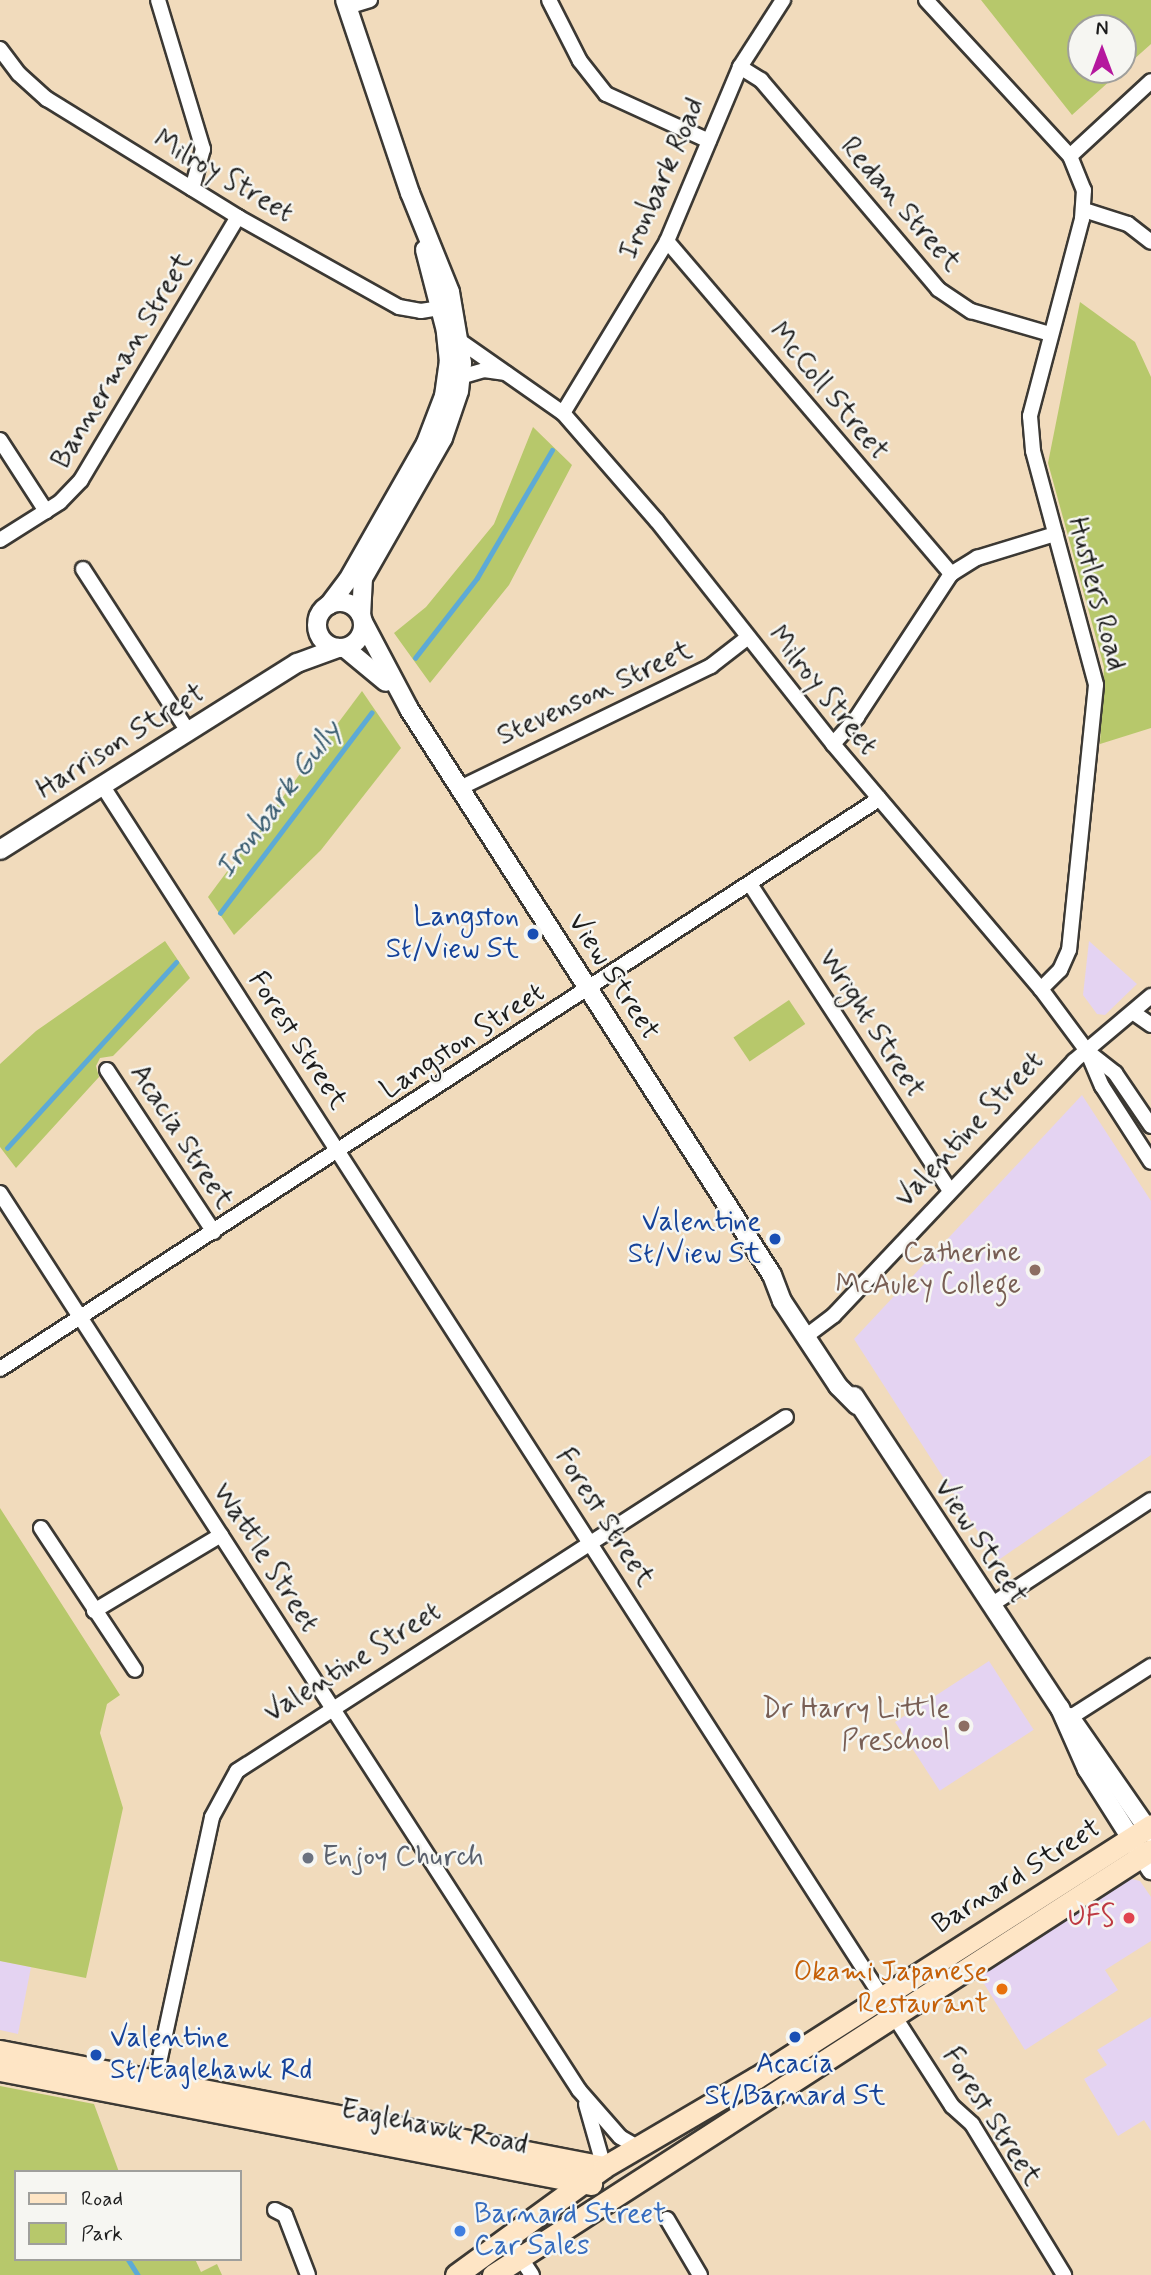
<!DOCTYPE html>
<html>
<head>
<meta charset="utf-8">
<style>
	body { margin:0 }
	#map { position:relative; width:1151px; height:2275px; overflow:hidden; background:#f1dbbc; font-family:Mynerve,sans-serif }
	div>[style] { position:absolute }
	.built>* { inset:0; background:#e4d3f2; transform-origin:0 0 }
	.green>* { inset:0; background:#b7c86b; transform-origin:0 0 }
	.stream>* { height:4.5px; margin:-2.25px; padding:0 2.25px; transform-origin:2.25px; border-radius:2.25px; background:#5daad6 }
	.roads { filter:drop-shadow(2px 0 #3c3934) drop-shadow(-2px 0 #3c3934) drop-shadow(0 2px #3c3934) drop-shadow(0 -2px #3c3934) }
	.minor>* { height:14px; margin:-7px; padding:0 7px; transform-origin:7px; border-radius:7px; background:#fff }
	.tertiary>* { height:18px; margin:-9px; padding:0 9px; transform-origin:9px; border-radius:9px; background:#fff }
	.tertiary>.ring { margin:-9px; padding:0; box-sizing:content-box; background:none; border:18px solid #fff; border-radius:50% }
	.secondary>* { height:21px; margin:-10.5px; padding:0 10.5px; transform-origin:10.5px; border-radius:10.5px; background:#fee5c5 }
	.dots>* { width:19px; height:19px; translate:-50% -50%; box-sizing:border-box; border:4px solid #f6f6f2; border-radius:50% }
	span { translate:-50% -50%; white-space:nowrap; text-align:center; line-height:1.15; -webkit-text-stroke:5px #f6f6f2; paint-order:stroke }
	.street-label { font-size:28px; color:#1c1c1c }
	.transit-label { font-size:28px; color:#164399 }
	.right { translate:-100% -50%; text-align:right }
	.left { translate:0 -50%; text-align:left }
	.education-label { font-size:28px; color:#785e54 }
	.worship-label { font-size:28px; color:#5b616d }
	.health-label { font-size:28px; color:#be3a42 }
	.food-label { font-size:28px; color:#c56008 }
	.shop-label { font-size:28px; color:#366cbe }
	.water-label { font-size:30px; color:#395c70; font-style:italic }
	.legend { position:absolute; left:14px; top:2170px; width:228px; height:91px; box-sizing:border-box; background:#f6f6f2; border:2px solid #9f9f9c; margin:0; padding:9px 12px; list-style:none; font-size:21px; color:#1c1c1c }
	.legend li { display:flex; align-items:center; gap:14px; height:35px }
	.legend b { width:35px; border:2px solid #9f9f9c }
	.north { position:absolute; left:1067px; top:14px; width:70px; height:70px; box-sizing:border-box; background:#f6f6f2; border:2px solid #9f9f9c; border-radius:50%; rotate:0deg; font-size:19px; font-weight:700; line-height:28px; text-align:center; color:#1c1c1c }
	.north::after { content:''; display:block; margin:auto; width:24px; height:32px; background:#b5179e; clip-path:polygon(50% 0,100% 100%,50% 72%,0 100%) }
</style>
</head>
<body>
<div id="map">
	<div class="built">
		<i style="clip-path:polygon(1089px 941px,1137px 984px,1105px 1015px,1097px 1014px,1083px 995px)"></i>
		<i style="clip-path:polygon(1082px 1095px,1151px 1201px,1151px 1455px,1000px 1559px,995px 1558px,854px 1339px)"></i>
		<i style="left:989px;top:1661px;width:82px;height:112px;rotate:57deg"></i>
		<i style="clip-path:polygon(1128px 1878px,1140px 1881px,1151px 1897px,1151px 1941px,1105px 1970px,1118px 1990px,1025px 2050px,978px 1974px)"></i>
		<i style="clip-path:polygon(0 1961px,31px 1967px,18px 2034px,0 2030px)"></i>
		<i style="clip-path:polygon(1151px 2017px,1151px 2131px,1144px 2120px,1118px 2136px,1084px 2079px,1107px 2065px,1097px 2050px)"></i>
	</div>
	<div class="green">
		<i style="clip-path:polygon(981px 0,1151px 0,1151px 44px,1123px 69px,1123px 28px,1081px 28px,1081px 70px,1122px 70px,1072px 115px)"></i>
		<i style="clip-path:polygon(1080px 302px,1135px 342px,1151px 377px,1151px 728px,1100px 744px,1104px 667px,1048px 463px)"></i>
		<i style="clip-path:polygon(533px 427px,572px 465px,509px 585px,430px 683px,394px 633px,426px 607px,494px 524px)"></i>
		<i style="clip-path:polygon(362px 691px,401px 748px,321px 850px,234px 935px,208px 897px)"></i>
		<i style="clip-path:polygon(165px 941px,190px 978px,113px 1056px,100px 1058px,96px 1066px,99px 1077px,16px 1168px,0 1147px,0 1064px,36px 1031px)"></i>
		<i style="left:789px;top:1000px;width:29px;height:67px;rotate:56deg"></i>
		<i style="clip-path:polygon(0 1508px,120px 1695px,107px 1704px,100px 1733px,123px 1808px,86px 1978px,0 1961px)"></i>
		<i style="clip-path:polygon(0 2086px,94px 2104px,119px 2172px,16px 2172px,16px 2259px,195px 2259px,201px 2272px,217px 2264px,222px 2275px,0 2275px)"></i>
	</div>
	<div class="stream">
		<i style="left:415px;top:658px;width:101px;rotate:-52.2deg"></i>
		<i style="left:477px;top:578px;width:148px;rotate:-59.6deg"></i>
		<i style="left:220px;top:913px;width:251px;rotate:-52.9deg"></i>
		<i style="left:7px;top:1148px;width:251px;rotate:-47.7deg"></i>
		<i style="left:128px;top:2259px;width:19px;rotate:58deg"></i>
	</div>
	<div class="roads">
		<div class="minor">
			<i style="left:158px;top:0;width:156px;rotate:73.2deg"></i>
			<i style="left:203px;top:149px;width:41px;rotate:105.4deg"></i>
			<i style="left:549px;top:0;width:68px;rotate:63.1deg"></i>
			<i style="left:580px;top:61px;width:42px;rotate:51.8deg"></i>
			<i style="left:606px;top:94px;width:113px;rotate:24.5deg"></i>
			<i style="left:926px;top:0;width:212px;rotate:47.3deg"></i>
			<i style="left:1070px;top:156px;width:37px;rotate:68deg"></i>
			<i style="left:1084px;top:190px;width:29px;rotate:94deg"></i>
			<i style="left:1082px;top:219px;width:204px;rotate:104.8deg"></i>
			<i style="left:1030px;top:416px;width:35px;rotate:85deg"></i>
			<i style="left:1033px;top:451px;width:242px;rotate:74.9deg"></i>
			<i style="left:1096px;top:685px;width:266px;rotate:95.8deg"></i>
			<i style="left:1069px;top:950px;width:22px;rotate:114deg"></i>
			<i style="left:1060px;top:970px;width:27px;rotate:135deg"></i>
			<i style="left:347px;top:7px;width:24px;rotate:-17deg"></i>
			<i style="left:0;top:49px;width:31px;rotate:53deg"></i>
			<i style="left:19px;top:74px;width:38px;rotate:42deg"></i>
			<i style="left:47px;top:99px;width:225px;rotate:31.7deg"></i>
			<i style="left:238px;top:217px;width:184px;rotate:29.2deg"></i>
			<i style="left:399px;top:307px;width:22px;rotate:10deg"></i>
			<i style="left:421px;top:311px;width:20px;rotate:-9deg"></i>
			<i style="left:740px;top:67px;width:25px;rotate:32deg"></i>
			<i style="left:761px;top:80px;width:274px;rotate:49.7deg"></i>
			<i style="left:938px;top:289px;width:40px;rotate:34deg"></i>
			<i style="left:971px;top:311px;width:82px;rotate:16.2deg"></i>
			<i style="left:1070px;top:156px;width:110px;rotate:-42.8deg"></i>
			<i style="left:1084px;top:210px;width:46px;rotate:17.7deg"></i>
			<i style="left:1128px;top:224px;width:29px;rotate:38deg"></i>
			<i style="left:667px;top:241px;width:438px;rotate:49.5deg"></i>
			<i style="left:460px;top:341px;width:126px;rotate:35deg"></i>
			<i style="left:563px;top:413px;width:143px;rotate:49deg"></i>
			<i style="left:657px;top:521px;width:284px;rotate:51.7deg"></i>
			<i style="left:833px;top:744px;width:321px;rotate:49.7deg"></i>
			<i style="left:1041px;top:989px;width:77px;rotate:53.4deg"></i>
			<i style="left:1087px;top:1051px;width:38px;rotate:67deg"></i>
			<i style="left:1102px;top:1086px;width:90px;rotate:57.2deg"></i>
			<i style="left:460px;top:377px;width:25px;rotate:-16deg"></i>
			<i style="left:484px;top:370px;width:22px;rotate:8deg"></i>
			<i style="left:563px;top:413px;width:201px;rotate:-58.8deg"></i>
			<i style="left:667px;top:241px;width:189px;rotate:-67.2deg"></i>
			<i style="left:740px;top:67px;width:80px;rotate:-57.3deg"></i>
			<i style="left:0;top:440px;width:85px;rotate:57.1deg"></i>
			<i style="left:0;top:540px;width:71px;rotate:-32.3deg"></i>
			<i style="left:60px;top:502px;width:30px;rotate:-46deg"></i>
			<i style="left:81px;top:480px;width:306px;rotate:-59.2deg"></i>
			<i style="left:83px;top:569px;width:193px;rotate:57.1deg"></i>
			<i style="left:833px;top:744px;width:36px;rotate:-48deg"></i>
			<i style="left:857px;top:717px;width:171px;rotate:-56.7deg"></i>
			<i style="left:951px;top:574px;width:31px;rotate:-32deg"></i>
			<i style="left:977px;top:558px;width:82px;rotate:-17.1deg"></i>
			<i style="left:102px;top:785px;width:1571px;rotate:57.24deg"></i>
			<i style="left:952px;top:2106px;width:27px;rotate:42deg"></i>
			<i style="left:972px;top:2124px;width:177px;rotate:58.6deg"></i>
			<i style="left:460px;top:788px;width:279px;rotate:-25.9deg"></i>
			<i style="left:711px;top:666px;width:46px;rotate:-37.9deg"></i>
			<i style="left:750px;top:884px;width:366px;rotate:56.9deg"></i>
			<i style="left:1134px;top:1013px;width:21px;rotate:35deg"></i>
			<i style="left:1087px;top:1051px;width:36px;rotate:38deg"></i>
			<i style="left:1115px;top:1073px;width:64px;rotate:55.8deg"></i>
			<i style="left:107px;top:1070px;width:194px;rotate:56.6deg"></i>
			<i style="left:0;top:1193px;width:1068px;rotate:57.16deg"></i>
			<i style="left:579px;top:2090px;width:62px;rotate:48.9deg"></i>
			<i style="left:620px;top:2137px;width:22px;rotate:30deg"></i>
			<i style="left:805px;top:1337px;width:36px;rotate:-37deg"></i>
			<i style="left:834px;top:1315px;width:349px;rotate:-46.6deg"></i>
			<i style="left:1074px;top:1061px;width:101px;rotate:-40.2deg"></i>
			<i style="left:0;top:1369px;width:1048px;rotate:-32.96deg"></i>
			<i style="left:41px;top:1528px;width:170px;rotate:56.5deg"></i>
			<i style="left:991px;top:1605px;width:191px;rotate:-33.3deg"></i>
			<i style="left:94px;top:1611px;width:148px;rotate:-30.9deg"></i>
			<i style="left:1071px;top:1717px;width:95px;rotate:-32.5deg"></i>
			<i style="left:155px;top:2081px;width:270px;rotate:-77.8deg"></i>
			<i style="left:212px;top:1817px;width:52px;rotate:-61.5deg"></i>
			<i style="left:237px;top:1771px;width:653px;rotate:-32.81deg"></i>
			<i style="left:586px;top:2104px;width:66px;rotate:74.1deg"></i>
			<i style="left:275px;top:2210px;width:11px;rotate:27deg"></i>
			<i style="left:285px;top:2215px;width:64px;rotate:69deg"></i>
			<i style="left:667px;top:2219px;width:65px;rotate:59.5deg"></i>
			<i style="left:508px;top:2239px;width:43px;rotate:56.3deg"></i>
		</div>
		<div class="tertiary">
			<i style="left:345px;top:0;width:204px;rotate:71.4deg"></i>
			<i style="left:410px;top:193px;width:107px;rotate:68deg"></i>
			<i style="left:450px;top:292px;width:72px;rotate:80.4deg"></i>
			<i style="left:462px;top:363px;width:28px;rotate:96deg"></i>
			<i style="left:459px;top:391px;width:50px;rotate:108.8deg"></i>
			<i style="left:443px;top:438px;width:161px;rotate:119.7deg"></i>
			<i style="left:363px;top:578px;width:37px;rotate:93deg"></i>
			<i class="ring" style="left:317px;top:602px;width:28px;height:28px"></i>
			<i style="left:329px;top:605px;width:31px;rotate:-53deg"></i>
			<i style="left:348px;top:580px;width:158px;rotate:-60.3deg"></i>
			<i style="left:426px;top:443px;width:50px;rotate:-69deg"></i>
			<i style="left:444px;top:396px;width:34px;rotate:-82deg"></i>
			<i style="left:449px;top:362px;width:31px;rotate:-96deg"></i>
			<i style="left:446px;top:331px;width:84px;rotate:-104.5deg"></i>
			<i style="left:363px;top:622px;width:98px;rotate:62.1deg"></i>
			<i style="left:409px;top:709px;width:672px;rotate:57.33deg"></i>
			<i style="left:772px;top:1275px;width:28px;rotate:69deg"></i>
			<i style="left:782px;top:1301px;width:102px;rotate:56.6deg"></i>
			<i style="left:838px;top:1386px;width:27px;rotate:45deg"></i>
			<i style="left:345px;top:648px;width:53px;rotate:39.7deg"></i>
			<i style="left:0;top:850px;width:351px;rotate:-32.2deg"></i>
			<i style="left:297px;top:663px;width:44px;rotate:-20.1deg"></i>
			<i style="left:854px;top:1396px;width:374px;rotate:56.6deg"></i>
			<i style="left:1060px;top:1708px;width:67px;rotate:66.1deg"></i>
			<i style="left:1087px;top:1769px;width:120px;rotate:57.6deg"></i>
			<i style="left:1070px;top:1717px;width:142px;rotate:55.3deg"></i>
		</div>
		<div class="secondary">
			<i style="left:0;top:2051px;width:615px;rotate:10.87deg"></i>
			<i style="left:0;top:2070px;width:602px;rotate:10.92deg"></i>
			<i style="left:456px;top:2275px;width:183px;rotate:-36.1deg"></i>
			<i style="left:604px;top:2167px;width:176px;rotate:-30.4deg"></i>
			<i style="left:756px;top:2078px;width:469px;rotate:-32.6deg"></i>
			<i style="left:493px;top:2275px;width:783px;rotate:-32.86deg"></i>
		</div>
	</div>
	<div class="dots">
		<i style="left:533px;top:934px;background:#1a4fb4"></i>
		<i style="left:775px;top:1239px;background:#1a4fb4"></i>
		<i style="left:1035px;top:1270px;background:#8d6e63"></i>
		<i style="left:964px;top:1726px;background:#8d6e63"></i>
		<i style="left:308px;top:1858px;background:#6b7280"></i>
		<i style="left:1129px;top:1918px;background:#e0444e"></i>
		<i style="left:1002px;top:1989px;background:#e8710a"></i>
		<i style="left:795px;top:2037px;background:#1a4fb4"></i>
		<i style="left:96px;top:2055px;background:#1a4fb4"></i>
		<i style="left:460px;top:2231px;background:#3f7fe0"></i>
	</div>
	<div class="street-label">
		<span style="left:223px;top:177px;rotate:30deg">Milroy Street</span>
		<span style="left:663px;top:179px;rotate:-66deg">Ironbark Road</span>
		<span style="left:900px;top:205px;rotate:49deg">Redan Street</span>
		<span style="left:123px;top:361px;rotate:-59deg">Bannerman Street</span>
		<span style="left:828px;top:392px;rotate:50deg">McColl Street</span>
		<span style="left:1096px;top:594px;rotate:75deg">Hustlers Road</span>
		<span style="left:822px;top:691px;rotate:51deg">Milroy Street</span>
		<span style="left:595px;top:694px;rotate:-25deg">Stevenson Street</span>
		<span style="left:121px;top:742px;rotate:-32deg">Harrison Street</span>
		<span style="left:613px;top:977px;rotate:57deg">View Street</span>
		<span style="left:871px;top:1024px;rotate:57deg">Wright Street</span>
		<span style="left:297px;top:1041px;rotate:57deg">Forest Street</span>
		<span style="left:463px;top:1042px;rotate:-33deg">Langston Street</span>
		<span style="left:970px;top:1130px;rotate:-47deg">Valentine Street</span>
		<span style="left:181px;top:1137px;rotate:57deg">Acacia Street</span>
		<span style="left:604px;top:1518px;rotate:57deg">Forest Street</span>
		<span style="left:980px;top:1542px;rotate:56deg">View Street</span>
		<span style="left:265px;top:1558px;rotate:57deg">Wattle Street</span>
		<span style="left:353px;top:1663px;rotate:-32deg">Valentine Street</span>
		<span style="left:1017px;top:1877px;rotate:-32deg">Barnard Street</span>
		<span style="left:991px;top:2117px;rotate:57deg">Forest Street</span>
		<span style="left:434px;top:2128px;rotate:11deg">Eaglehawk Road</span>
	</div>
	<div class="transit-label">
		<span class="right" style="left:519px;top:934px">Langston<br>St/View St</span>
		<span class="right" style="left:761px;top:1239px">Valentine<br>St/View St</span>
		<span class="left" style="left:110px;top:2055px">Valentine<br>St/Eaglehawk Rd</span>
		<span style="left:795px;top:2081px">Acacia<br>St/Barnard St</span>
	</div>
	<div class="education-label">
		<span class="right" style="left:1021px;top:1270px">Catherine<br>McAuley College</span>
		<span class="right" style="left:950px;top:1726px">Dr Harry Little<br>Preschool</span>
	</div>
	<div class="worship-label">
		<span class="left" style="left:322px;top:1858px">Enjoy Church</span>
	</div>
	<div class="health-label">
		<span class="right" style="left:1115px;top:1918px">UFS</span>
	</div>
	<div class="food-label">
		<span class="right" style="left:988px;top:1989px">Okami Japanese<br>Restaurant</span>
	</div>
	<div class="shop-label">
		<span class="left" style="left:474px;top:2231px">Barnard Street<br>Car Sales</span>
	</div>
	<div class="water-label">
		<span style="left:279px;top:800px;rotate:-53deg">Ironbark Gully</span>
	</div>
	<ul class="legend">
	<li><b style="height:9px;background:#fee5c5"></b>Road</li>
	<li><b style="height:19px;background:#b7c86b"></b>Park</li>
	</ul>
	<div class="north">N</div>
</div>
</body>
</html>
